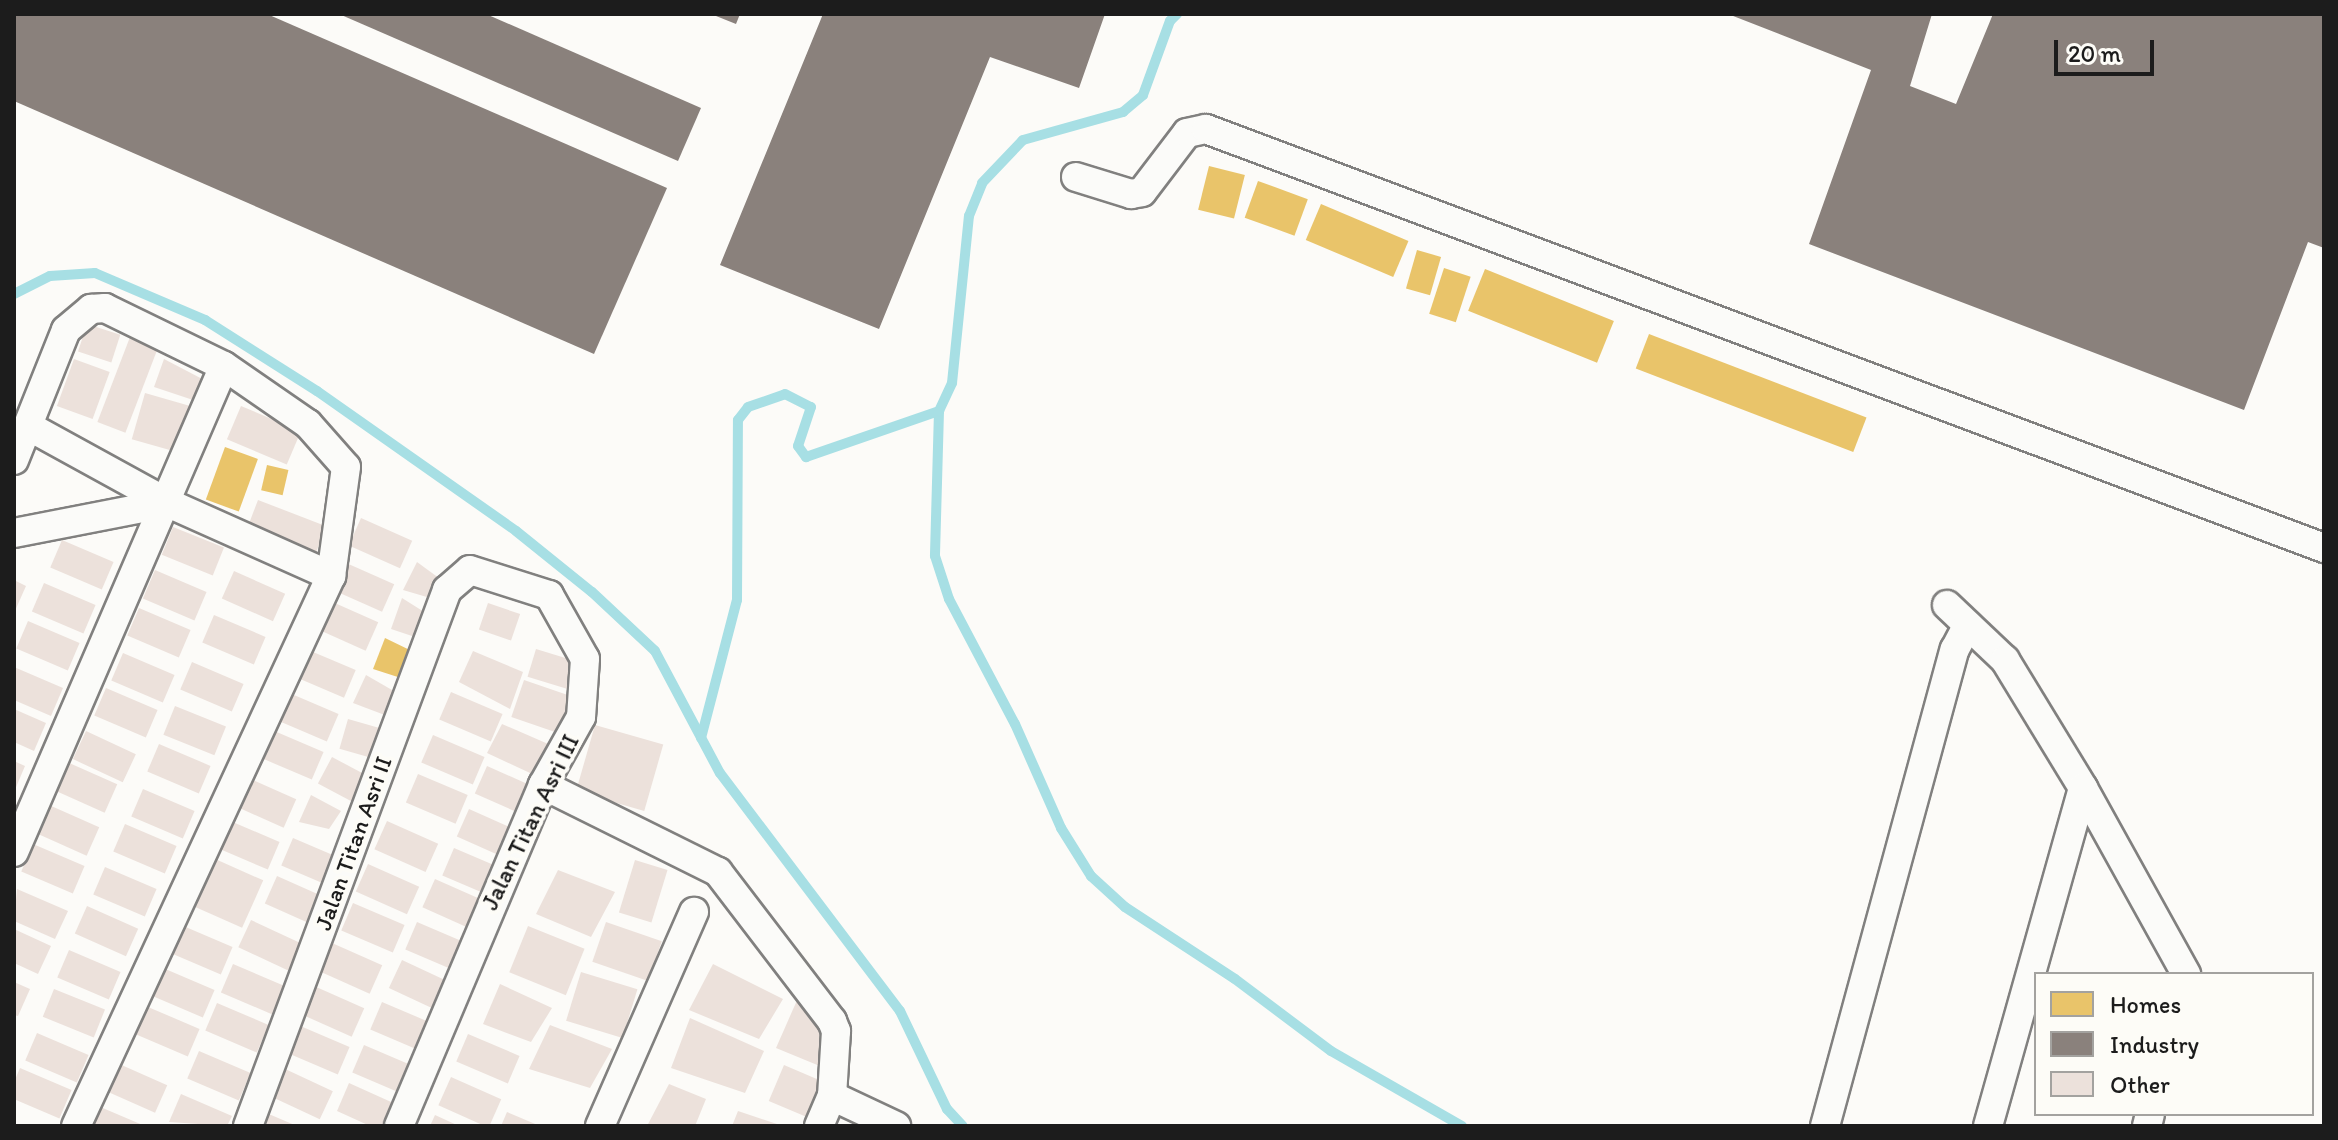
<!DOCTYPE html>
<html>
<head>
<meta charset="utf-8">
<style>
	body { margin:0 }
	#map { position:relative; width:2338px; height:1140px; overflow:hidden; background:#fcfbf8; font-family:Itim,sans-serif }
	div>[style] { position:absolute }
	.homes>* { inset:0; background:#e9c46a; transform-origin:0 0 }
	.industry>* { inset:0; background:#8a817c }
	.stream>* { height:10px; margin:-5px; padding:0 5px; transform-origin:5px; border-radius:5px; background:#a7dfe4 }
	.building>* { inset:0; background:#ece1db; transform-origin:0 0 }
	.roads { filter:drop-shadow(2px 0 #81807f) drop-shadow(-2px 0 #81807f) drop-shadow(0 2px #81807f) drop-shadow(0 -2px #81807f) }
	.street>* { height:28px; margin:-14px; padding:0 14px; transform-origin:14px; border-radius:14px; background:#fbfbf9 }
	span { translate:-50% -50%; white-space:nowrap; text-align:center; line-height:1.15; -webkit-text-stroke:8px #fdfcf7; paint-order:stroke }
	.street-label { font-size:24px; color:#1c1c1c }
	.frame { position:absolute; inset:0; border:16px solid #1c1c1c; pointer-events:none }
	.legend { position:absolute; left:2034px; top:972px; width:280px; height:144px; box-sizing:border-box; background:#fdfcf7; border:2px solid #a3a29f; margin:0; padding:10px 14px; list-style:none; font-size:24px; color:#1c1c1c }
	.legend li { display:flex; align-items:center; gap:16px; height:40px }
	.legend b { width:40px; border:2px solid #a3a29f }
	.scale { position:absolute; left:2054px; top:40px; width:100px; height:36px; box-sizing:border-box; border:4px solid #1c1c1c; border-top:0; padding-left:10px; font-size:24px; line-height:28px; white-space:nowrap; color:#1c1c1c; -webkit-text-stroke:6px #fdfcf7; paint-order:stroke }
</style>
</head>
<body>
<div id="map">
	<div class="homes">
		<i style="left:1209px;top:166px;width:37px;height:45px;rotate:14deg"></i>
		<i style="left:1258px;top:181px;width:53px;height:39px;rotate:20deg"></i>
		<i style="left:1321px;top:204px;width:95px;height:39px;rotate:23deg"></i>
		<i style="left:1417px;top:250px;width:25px;height:40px;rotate:16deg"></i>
		<i style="left:1444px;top:268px;width:28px;height:48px;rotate:18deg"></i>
		<i style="left:1485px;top:269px;width:139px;height:45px;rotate:22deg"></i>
		<i style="left:1649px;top:334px;width:233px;height:37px;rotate:21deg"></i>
		<i style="left:225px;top:447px;width:35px;height:56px;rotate:20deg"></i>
		<i style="left:267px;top:465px;width:22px;height:26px;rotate:13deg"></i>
		<i style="clip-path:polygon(385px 638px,418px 654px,404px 679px,373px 669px)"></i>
	</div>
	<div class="industry">
		<i style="clip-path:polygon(14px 14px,267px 14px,667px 188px,594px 354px,14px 101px)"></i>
		<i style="clip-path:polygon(339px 14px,486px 14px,701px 108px,678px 161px)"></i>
		<i style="clip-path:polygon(711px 14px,740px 14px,736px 24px)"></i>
		<i style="clip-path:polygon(823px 14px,1105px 14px,1079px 88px,990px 57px,879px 329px,720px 265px)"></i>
		<i style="clip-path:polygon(1728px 14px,1932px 14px,1910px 86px,1956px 104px,1993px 14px,2324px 14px,2324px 248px,2308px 242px,2244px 410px,1809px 244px,1871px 70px)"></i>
	</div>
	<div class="stream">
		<i style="left:14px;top:294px;width:40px;rotate:-26.6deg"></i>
		<i style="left:50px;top:276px;width:45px;rotate:-3.8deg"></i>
		<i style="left:95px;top:273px;width:120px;rotate:23.1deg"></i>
		<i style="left:205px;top:320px;width:133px;rotate:32.4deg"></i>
		<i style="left:317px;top:391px;width:243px;rotate:35.1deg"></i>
		<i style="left:516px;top:531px;width:97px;rotate:38.8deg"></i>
		<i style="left:592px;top:592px;width:86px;rotate:43.1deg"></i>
		<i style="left:655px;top:651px;width:138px;rotate:62deg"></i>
		<i style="left:720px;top:773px;width:298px;rotate:52.9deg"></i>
		<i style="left:900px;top:1011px;width:109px;rotate:64.4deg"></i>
		<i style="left:947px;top:1109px;width:23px;rotate:47deg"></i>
		<i style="left:939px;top:411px;width:145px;rotate:91.6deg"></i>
		<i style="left:935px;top:556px;width:45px;rotate:72deg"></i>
		<i style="left:949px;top:599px;width:141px;rotate:62.2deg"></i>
		<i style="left:1015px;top:724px;width:114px;rotate:66.1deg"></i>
		<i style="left:1061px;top:828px;width:57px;rotate:58deg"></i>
		<i style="left:1091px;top:876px;width:46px;rotate:42.4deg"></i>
		<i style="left:1125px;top:907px;width:131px;rotate:33.2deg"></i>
		<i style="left:1235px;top:979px;width:120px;rotate:36.9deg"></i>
		<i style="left:1331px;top:1051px;width:151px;rotate:29.8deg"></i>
		<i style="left:701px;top:738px;width:143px;rotate:-75.4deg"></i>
		<i style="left:737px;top:600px;width:180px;rotate:-89.7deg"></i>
		<i style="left:738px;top:420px;width:16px;rotate:-52deg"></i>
		<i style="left:748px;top:407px;width:39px;rotate:-19deg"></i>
		<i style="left:785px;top:394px;width:29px;rotate:27deg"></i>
		<i style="left:811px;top:407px;width:41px;rotate:108.4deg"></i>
		<i style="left:798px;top:446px;width:14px;rotate:54deg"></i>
		<i style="left:806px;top:457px;width:141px;rotate:-19.1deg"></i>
		<i style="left:939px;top:411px;width:31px;rotate:-65deg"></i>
		<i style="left:952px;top:383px;width:168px;rotate:-84.2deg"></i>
		<i style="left:969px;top:216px;width:35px;rotate:-68deg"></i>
		<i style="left:982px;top:183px;width:59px;rotate:-46.4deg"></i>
		<i style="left:1023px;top:140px;width:104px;rotate:-15.6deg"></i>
		<i style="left:1123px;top:112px;width:26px;rotate:-40deg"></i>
		<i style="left:1143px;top:95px;width:79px;rotate:-70deg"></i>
		<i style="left:1170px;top:21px;width:10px;rotate:-45deg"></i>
	</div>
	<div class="building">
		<i style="left:87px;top:324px;width:35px;height:29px;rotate:18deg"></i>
		<i style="left:130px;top:337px;width:30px;height:91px;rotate:21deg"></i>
		<i style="left:74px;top:359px;width:38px;height:50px;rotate:20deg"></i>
		<i style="clip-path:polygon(164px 359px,210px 383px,205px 404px,154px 387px)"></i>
		<i style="left:145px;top:393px;width:56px;height:48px;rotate:16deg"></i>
		<i style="left:241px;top:406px;width:65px;height:36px;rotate:23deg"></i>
		<i style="left:258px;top:500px;width:73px;height:28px;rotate:21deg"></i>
		<i style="left:361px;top:518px;width:56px;height:30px;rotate:24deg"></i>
		<i style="left:173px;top:527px;width:55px;height:30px;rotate:22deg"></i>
		<i style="left:62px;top:540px;width:56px;height:30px;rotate:23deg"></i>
		<i style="left:344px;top:562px;width:55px;height:30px;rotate:24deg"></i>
		<i style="clip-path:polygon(417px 562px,443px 581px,437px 600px,403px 590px)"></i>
		<i style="left:155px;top:570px;width:56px;height:31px;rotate:23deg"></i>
		<i style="left:234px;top:571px;width:56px;height:30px;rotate:24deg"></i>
		<i style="clip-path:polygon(14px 580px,26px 586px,14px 613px)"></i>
		<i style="left:44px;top:583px;width:56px;height:31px;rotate:23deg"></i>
		<i style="clip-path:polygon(402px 598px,429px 615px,421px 639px,391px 629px)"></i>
		<i style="left:328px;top:600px;width:55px;height:31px;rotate:24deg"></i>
		<i style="left:488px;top:603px;width:34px;height:28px;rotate:19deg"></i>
		<i style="left:139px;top:608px;width:56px;height:30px;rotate:23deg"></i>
		<i style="left:214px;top:615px;width:56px;height:30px;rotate:23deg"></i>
		<i style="left:28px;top:621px;width:56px;height:30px;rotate:23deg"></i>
		<i style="left:306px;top:649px;width:54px;height:30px;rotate:23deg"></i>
		<i style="left:536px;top:649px;width:47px;height:29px;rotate:17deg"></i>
		<i style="clip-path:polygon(473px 651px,523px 672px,510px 709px,459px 682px)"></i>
		<i style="left:123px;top:653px;width:56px;height:30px;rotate:23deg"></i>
		<i style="left:192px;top:662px;width:56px;height:30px;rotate:23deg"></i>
		<i style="clip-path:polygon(14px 667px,63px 688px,51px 716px,14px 700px)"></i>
		<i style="clip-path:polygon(366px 675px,399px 694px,390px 717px,353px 703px)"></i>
		<i style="left:524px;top:680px;width:57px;height:39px;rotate:19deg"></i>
		<i style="left:106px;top:688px;width:56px;height:30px;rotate:23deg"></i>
		<i style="left:287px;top:692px;width:56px;height:30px;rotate:23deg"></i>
		<i style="left:451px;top:692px;width:56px;height:30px;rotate:23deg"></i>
		<i style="left:175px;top:706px;width:55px;height:31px;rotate:22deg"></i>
		<i style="clip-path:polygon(14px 709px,46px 723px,34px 751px,14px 742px)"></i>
		<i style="left:348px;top:719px;width:40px;height:31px;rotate:16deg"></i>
		<i style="clip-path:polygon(502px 724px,562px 750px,543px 779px,487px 753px)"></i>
		<i style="left:595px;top:725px;width:71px;height:69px;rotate:16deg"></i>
		<i style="left:272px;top:730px;width:56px;height:30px;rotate:23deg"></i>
		<i style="left:86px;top:731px;width:55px;height:31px;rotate:25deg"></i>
		<i style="left:433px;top:735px;width:56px;height:30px;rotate:23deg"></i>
		<i style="left:159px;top:744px;width:56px;height:30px;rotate:23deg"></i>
		<i style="left:332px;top:757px;width:40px;height:30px;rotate:28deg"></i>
		<i style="clip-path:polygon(14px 761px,25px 766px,14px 792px)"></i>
		<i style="left:67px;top:762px;width:55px;height:31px;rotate:24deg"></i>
		<i style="left:487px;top:766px;width:56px;height:30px;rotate:24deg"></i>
		<i style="left:418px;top:774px;width:54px;height:31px;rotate:23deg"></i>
		<i style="left:246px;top:777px;width:55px;height:31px;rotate:24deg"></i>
		<i style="left:143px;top:789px;width:56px;height:30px;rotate:23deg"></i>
		<i style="clip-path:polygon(311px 795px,341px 811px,329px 829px,299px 822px)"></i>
		<i style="left:49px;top:805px;width:55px;height:31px;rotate:24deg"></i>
		<i style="left:469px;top:809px;width:56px;height:30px;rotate:24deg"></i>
		<i style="left:228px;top:820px;width:56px;height:30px;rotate:23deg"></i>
		<i style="left:387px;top:821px;width:56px;height:31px;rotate:24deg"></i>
		<i style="left:125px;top:824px;width:56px;height:30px;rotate:23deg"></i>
		<i style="left:293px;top:838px;width:56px;height:30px;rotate:23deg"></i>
		<i style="left:33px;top:844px;width:56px;height:30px;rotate:23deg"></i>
		<i style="left:454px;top:848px;width:56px;height:30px;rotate:23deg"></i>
		<i style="left:213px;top:858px;width:55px;height:52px;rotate:24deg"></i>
		<i style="left:635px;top:860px;width:34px;height:55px;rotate:17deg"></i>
		<i style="left:368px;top:864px;width:56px;height:30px;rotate:24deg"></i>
		<i style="left:105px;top:867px;width:56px;height:30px;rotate:23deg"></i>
		<i style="clip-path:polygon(558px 870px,615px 892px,591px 937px,536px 914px)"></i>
		<i style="left:277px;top:876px;width:56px;height:30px;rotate:24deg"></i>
		<i style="left:435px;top:879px;width:55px;height:31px;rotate:24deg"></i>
		<i style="clip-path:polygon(17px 889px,68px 911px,55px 939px,14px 921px)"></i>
		<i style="left:353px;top:903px;width:56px;height:30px;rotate:23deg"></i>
		<i style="left:87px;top:906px;width:56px;height:30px;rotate:24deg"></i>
		<i style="left:251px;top:920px;width:55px;height:30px;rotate:25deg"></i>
		<i style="left:417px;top:922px;width:56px;height:30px;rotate:23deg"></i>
		<i style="left:606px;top:922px;width:59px;height:42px;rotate:19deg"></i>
		<i style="left:181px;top:925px;width:56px;height:30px;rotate:23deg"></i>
		<i style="left:528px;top:926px;width:61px;height:50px;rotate:22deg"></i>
		<i style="clip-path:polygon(14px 929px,51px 946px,38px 974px,14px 963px)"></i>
		<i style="left:332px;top:943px;width:55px;height:31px;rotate:24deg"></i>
		<i style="left:69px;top:950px;width:56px;height:30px;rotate:23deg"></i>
		<i style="left:402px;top:960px;width:55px;height:31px;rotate:25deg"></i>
		<i style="left:233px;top:964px;width:56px;height:31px;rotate:23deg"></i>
		<i style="clip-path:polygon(713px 964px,783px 999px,759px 1039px,689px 1010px)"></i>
		<i style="left:163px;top:968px;width:56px;height:30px;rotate:23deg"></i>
		<i style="left:581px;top:972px;width:59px;height:51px;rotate:17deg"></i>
		<i style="clip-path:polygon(14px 982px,30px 989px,18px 1016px,14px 1015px)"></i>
		<i style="clip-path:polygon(500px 984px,552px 1008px,531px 1042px,483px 1024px)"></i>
		<i style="left:314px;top:986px;width:55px;height:31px;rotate:24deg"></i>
		<i style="left:54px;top:989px;width:55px;height:30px;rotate:22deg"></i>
		<i style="clip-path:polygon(798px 998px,828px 1036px,827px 1069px,776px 1048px)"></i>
		<i style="left:382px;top:1002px;width:56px;height:30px;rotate:23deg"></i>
		<i style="left:217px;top:1003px;width:56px;height:30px;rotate:23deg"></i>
		<i style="left:148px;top:1007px;width:56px;height:30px;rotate:23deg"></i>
		<i style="clip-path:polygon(690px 1018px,764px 1051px,745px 1093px,671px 1068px)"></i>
		<i style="left:298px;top:1025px;width:56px;height:30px;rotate:23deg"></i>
		<i style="clip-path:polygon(550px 1025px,612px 1049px,590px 1088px,529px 1069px)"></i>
		<i style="left:37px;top:1033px;width:56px;height:30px;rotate:23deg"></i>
		<i style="left:468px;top:1034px;width:56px;height:30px;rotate:23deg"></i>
		<i style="left:364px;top:1045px;width:56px;height:30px;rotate:23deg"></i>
		<i style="left:199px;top:1051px;width:56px;height:30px;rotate:23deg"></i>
		<i style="left:117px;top:1063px;width:55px;height:30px;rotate:24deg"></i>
		<i style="left:784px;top:1065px;width:49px;height:39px;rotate:23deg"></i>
		<i style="left:20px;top:1068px;width:56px;height:31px;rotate:23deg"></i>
		<i style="left:283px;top:1068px;width:55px;height:31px;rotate:25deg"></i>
		<i style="left:451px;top:1077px;width:55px;height:31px;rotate:24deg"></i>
		<i style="clip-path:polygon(349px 1083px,400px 1106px,391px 1126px,370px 1126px,337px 1111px)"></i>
		<i style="clip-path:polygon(669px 1084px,706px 1099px,695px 1126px,647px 1126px)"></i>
		<i style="clip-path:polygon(181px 1094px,232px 1116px,227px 1126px,169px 1122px)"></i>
		<i style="clip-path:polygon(98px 1106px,145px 1126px,90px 1126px)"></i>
		<i style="clip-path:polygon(738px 1111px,780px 1125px,780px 1126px,732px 1126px)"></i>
		<i style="clip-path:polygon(264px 1112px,297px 1126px,258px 1126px)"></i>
		<i style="clip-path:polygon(507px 1112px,540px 1126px,501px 1126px)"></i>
		<i style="clip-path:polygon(435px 1115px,459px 1126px,430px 1126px)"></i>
	</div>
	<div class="roads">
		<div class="street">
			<i style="left:1076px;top:177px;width:58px;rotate:17.2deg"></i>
			<i style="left:1131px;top:194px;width:11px;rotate:-10deg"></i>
			<i style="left:1142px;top:192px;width:74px;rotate:-52.7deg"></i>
			<i style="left:1187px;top:133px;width:19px;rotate:-12deg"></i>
			<i style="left:1206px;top:129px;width:1194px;rotate:20.54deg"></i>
			<i style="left:28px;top:426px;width:160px;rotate:28.8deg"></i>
			<i style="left:168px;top:503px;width:179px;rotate:24.1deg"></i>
			<i style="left:14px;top:460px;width:140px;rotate:-68.2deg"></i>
			<i style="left:66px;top:330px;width:33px;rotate:-40deg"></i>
			<i style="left:91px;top:309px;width:14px;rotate:-4deg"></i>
			<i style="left:105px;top:308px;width:132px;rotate:26deg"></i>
			<i style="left:224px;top:366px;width:102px;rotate:34.6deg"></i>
			<i style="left:308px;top:424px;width:57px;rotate:48.5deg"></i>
			<i style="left:346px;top:467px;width:110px;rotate:97.8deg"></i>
			<i style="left:331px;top:576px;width:606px;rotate:114.87deg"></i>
			<i style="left:14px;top:533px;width:157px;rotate:-11deg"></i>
			<i style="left:1947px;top:605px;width:80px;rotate:43.5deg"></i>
			<i style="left:2005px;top:660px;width:150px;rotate:58.6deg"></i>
			<i style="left:543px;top:785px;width:195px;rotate:26.4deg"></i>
			<i style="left:718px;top:872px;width:188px;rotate:52.6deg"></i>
			<i style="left:832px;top:1021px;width:11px;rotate:68deg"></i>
			<i style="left:836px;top:1031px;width:65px;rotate:93.5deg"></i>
			<i style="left:832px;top:1096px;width:71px;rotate:25.1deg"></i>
			<i style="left:14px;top:852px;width:529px;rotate:-66.63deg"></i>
			<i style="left:248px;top:1126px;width:572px;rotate:-69.63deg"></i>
			<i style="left:447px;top:590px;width:30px;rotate:-41deg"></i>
			<i style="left:470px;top:570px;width:83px;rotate:17.6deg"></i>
			<i style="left:549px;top:595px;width:73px;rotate:60.6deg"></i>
			<i style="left:585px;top:659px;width:58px;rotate:93.9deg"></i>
			<i style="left:581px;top:717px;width:78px;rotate:119.2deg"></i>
			<i style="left:543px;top:785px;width:370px;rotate:112.9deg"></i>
			<i style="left:600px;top:1126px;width:234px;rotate:-66.3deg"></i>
			<i style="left:819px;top:1126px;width:33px;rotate:-67deg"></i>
			<i style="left:1825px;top:1126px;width:494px;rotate:-74.8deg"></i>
			<i style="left:1955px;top:649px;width:27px;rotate:-62deg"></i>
			<i style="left:1988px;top:1126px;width:351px;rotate:-74.3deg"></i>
			<i style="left:2083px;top:788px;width:213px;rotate:61deg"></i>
			<i style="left:2147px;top:1126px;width:12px;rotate:-76deg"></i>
		</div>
	</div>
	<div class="street-label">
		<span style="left:530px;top:822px;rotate:-64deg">Jalan Titan Asri III</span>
		<span style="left:353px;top:843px;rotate:-70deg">Jalan Titan Asri II</span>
	</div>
	<div class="frame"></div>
	<ul class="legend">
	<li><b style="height:22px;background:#e9c46a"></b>Homes</li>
	<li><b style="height:22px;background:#8a817c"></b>Industry</li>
	<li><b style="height:22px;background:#ece1db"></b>Other</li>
	</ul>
	<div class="scale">20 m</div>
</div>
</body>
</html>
